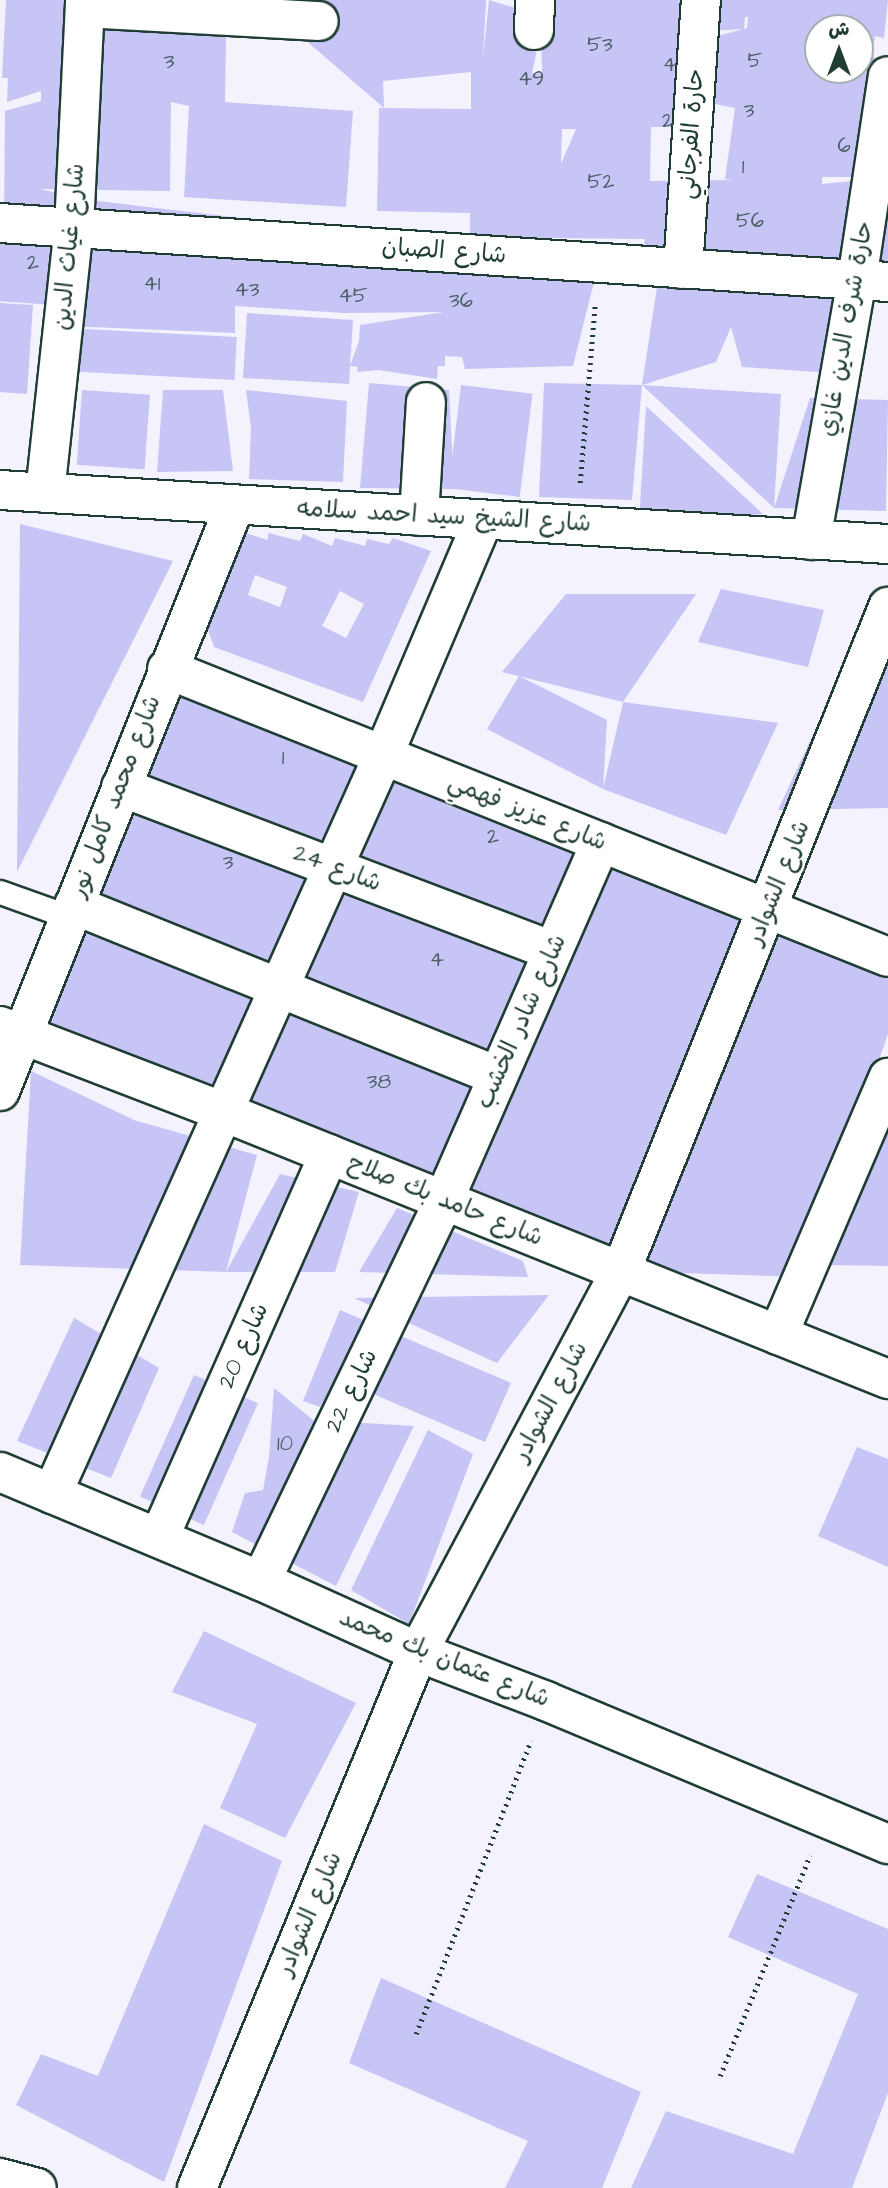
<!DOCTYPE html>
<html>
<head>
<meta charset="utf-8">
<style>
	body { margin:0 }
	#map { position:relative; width:888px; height:2188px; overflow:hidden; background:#f4f3fd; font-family:"Architects Daughter","Playpen Sans Arabic",sans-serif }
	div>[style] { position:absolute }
	.building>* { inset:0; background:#c7c4f6; transform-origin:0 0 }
	.path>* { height:4.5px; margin-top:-2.25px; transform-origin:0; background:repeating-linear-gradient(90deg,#1f3d34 0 2px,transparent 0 7px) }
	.roads { filter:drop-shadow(2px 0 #1f3d34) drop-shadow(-2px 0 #1f3d34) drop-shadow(0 2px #1f3d34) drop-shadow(0 -2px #1f3d34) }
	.lane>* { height:23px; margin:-11.5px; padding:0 11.5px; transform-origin:11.5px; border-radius:11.5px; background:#fff }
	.street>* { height:38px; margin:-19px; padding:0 19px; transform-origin:19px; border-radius:19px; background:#fff }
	span { translate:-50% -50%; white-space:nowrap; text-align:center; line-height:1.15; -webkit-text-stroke:5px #fff; paint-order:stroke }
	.number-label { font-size:21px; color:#495f64 }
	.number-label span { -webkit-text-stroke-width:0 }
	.street-label { font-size:24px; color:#1f3d34 }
	.north { position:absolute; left:804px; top:14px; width:70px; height:70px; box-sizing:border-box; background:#fff; border:2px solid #a5b1ae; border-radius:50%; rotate:0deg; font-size:19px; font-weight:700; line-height:28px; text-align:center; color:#1f3d34 }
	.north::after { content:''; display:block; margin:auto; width:24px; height:32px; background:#1f3d34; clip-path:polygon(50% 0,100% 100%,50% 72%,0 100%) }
</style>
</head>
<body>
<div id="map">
	<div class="building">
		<i style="clip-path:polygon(6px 0,70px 0,102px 13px,226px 36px,225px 102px,353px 111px,346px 207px,184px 197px,189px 106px,171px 102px,170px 191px,40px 189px,72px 197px,71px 224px,4px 220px,5px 111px,41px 101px,41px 91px,7px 102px,8px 78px,2px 78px)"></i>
		<i style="clip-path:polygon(evenodd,259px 0,486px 0,483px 59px,489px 0,541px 16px,541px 0,888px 0,884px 38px,875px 36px,873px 52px,884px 103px,856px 177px,822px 177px,822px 184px,873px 179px,847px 273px,643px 259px,645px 239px,470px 237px,470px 213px,377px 211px,379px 108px,471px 109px,471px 72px,383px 81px,384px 108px,259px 0,745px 17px,748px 17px,747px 28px,700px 41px,696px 100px,735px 108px,725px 179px,733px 180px,650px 181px,651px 127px,693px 127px,689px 32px,744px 29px,745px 17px,259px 0,818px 28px,860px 28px,860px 70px,818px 70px,818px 28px,259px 0,541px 30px,542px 73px,532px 73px,541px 30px,259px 0,562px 129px,576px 129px,561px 164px,562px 129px)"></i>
		<i style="clip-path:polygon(888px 122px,888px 271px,873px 276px)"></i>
		<i style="clip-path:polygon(81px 199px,249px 219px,243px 253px,595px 278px,573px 366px,465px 369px,462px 357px,445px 356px,445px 366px,438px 366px,437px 379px,378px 370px,357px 372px,358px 367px,350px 366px,349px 384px,243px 378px,247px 313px,353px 320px,350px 366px,359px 341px,360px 325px,444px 312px,344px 313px,235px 306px,235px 333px,66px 326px)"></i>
		<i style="left:0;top:234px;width:55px;height:67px;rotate:4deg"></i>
		<i style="clip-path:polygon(658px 280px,847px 288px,831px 373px,742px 367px,731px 327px,716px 362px,642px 385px,781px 394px,774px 508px,810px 398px,888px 400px,886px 511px,774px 508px,642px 385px,632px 500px,539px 497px,544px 383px,642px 385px)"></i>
		<i style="clip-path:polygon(0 303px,33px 305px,27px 394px,0 392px)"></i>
		<i style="left:66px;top:328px;width:171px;height:43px;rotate:3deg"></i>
		<i style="clip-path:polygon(369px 383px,449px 390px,454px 489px,360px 488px)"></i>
		<i style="left:461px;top:385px;width:72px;height:104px;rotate:7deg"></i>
		<i style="left:82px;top:390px;width:68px;height:75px;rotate:4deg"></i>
		<i style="clip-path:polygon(163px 390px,223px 390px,233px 471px,157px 472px)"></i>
		<i style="clip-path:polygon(246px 390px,347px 401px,343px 482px,249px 479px,251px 428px)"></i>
		<i style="clip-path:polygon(646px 406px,763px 514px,639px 523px)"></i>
		<i style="clip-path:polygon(20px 524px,173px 561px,17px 872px)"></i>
		<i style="clip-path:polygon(evenodd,239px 531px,268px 540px,268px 533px,300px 541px,303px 534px,332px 546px,335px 538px,365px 546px,367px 539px,389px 544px,393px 538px,431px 551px,363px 702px,214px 647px,204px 618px,239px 531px,255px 575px,287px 587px,280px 607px,248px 595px,255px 575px,239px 531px,340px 591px,364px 604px,346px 638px,322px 626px,340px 591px)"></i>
		<i style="clip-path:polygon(721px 589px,824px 610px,808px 667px,698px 642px)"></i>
		<i style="clip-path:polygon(566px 594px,696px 594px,623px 702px,502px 672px)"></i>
		<i style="clip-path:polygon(856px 642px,888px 653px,888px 808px,778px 810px)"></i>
		<i style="clip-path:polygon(167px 669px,888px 957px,888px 1034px,803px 1277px,621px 1271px,22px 1034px)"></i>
		<i style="clip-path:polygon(519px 676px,607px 720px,603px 789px,623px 702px,778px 723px,726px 835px,603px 789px,487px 729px)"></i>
		<i style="clip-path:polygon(31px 1071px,134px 1120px,257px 1155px,226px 1272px,20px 1265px)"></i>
		<i style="clip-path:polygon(888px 1130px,888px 1266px,827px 1265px)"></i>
		<i style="clip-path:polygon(280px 1174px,359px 1192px,335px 1272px,226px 1272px)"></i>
		<i style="clip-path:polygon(397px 1208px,523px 1261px,528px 1277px,359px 1272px)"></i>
		<i style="clip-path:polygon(549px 1295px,497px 1363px,354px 1298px)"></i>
		<i style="clip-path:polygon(340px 1310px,511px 1383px,485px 1442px,336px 1378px,320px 1407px,303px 1401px)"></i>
		<i style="clip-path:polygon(74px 1318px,159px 1368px,111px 1478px,17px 1441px)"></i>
		<i style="left:194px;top:1375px;width:70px;height:133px;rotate:24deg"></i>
		<i style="clip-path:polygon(274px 1388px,313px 1420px,414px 1426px,336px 1586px,232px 1532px,245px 1493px,263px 1490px,269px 1457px)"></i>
		<i style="clip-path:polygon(428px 1430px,473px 1454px,409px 1624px,351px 1590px)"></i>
		<i style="clip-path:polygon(857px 1447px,888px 1459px,888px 1567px,818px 1536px)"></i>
		<i style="clip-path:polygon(204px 1631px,356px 1703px,285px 1838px,220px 1808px,257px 1724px,172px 1692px)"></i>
		<i style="clip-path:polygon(204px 1824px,282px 1861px,164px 2182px,16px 2105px,41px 2054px,98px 2076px)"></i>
		<i style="clip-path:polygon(757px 1874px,888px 1929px,888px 2093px,852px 2188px,631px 2188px,666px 2111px,793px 2154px,858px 1994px,728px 1937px)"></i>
		<i style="clip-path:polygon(381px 1978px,641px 2092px,602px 2188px,505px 2188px,528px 2141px,349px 2063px)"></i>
	</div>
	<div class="path">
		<i style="left:580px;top:483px;width:178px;rotate:-85.2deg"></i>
		<i style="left:416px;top:2034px;width:315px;rotate:-68.6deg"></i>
		<i style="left:720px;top:2076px;width:238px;rotate:-67.8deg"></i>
	</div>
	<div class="roads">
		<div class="lane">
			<i style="left:0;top:892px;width:74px;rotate:19.7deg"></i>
		</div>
		<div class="street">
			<i style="left:85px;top:8px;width:234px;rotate:3.2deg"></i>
			<i style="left:534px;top:30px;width:30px;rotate:-88deg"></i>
			<i style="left:0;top:223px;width:890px;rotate:3.8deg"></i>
			<i style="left:683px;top:269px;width:270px;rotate:-86.2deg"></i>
			<i style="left:0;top:490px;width:890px;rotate:3.48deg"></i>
			<i style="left:45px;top:493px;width:267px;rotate:-83.8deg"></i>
			<i style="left:74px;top:228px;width:228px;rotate:-87.2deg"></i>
			<i style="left:419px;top:516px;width:114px;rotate:-86.5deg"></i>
			<i style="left:811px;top:540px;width:264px;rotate:-80deg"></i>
			<i style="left:857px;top:280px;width:206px;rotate:-81.4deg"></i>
			<i style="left:167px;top:669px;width:776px;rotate:21.77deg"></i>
			<i style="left:121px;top:787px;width:462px;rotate:20.8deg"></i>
			<i style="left:74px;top:905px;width:457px;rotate:22deg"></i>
			<i style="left:0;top:1026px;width:240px;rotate:21deg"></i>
			<i style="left:224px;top:1112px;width:716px;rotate:21.91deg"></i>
			<i style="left:0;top:1091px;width:631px;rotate:-68.15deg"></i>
			<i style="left:778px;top:1335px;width:280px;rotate:-66.8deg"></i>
			<i style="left:0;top:1472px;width:283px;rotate:22.7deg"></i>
			<i style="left:261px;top:1581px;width:172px;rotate:24.3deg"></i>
			<i style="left:418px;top:1652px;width:137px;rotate:20.9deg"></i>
			<i style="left:546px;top:1701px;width:371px;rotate:22.7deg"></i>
			<i style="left:52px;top:1494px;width:809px;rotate:-65.84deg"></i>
			<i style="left:383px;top:756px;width:256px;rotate:-67deg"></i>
			<i style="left:159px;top:1538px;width:420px;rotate:-66.1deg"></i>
			<i style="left:261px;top:1581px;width:420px;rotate:-64.3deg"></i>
			<i style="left:443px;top:1202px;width:393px;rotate:-66.3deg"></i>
			<i style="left:0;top:2178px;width:38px;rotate:15deg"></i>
			<i style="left:197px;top:2188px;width:580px;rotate:-67.59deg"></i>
			<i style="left:418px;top:1652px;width:432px;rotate:-62deg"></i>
			<i style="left:621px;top:1271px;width:716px;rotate:-68.09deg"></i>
		</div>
	</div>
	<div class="number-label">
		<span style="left:600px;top:45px">53</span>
		<span style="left:755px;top:61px">5</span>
		<span style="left:169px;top:62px">3</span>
		<span style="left:670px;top:65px">4</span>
		<span style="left:531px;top:79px">49</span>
		<span style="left:749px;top:111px">3</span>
		<span style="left:668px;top:121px">2</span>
		<span style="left:844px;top:146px">6</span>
		<span style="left:743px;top:167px">1</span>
		<span style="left:601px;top:182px">52</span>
		<span style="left:750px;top:221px">56</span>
		<span style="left:33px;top:263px">2</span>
		<span style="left:152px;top:284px">41</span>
		<span style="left:247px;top:290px">43</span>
		<span style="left:353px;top:296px">45</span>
		<span style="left:461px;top:301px">36</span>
		<span style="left:283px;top:758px">1</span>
		<span style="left:493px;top:837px">2</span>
		<span style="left:228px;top:863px">3</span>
		<span style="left:437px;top:960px">4</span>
		<span style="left:379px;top:1082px">38</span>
		<span style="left:285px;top:1444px">10</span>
	</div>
	<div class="street-label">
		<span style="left:692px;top:134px;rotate:-86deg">حارة الفرجاني</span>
		<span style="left:70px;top:247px;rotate:-85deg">شارع غياث الدين</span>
		<span style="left:444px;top:252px;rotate:4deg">شارع الصبان</span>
		<span style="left:847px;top:329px;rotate:-80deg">حارة شرف الدين غازي</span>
		<span style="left:444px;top:517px;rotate:3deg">شارع الشيخ سيد احمد سلامه</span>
		<span style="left:116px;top:797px;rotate:-69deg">شارع محمد كامل نور</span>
		<span style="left:527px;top:813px;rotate:22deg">شارع عزيز فهمي</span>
		<span style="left:337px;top:869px;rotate:21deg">شارع 24</span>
		<span style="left:779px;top:883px;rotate:-68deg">شارع الشوادر</span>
		<span style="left:522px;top:1022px;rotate:-66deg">شارع شادر الخشب</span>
		<span style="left:445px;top:1201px;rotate:22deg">شارع حامد بك صلاح</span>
		<span style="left:244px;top:1346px;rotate:-66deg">شارع 20</span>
		<span style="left:352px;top:1391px;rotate:-64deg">شارع 22</span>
		<span style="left:551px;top:1402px;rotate:-62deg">شارع الشوادر</span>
		<span style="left:444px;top:1659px;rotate:22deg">شارع عثمان بك محمد</span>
		<span style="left:310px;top:1914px;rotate:-67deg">شارع الشوادر</span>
	</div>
	<div class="north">ش</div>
</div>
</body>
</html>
